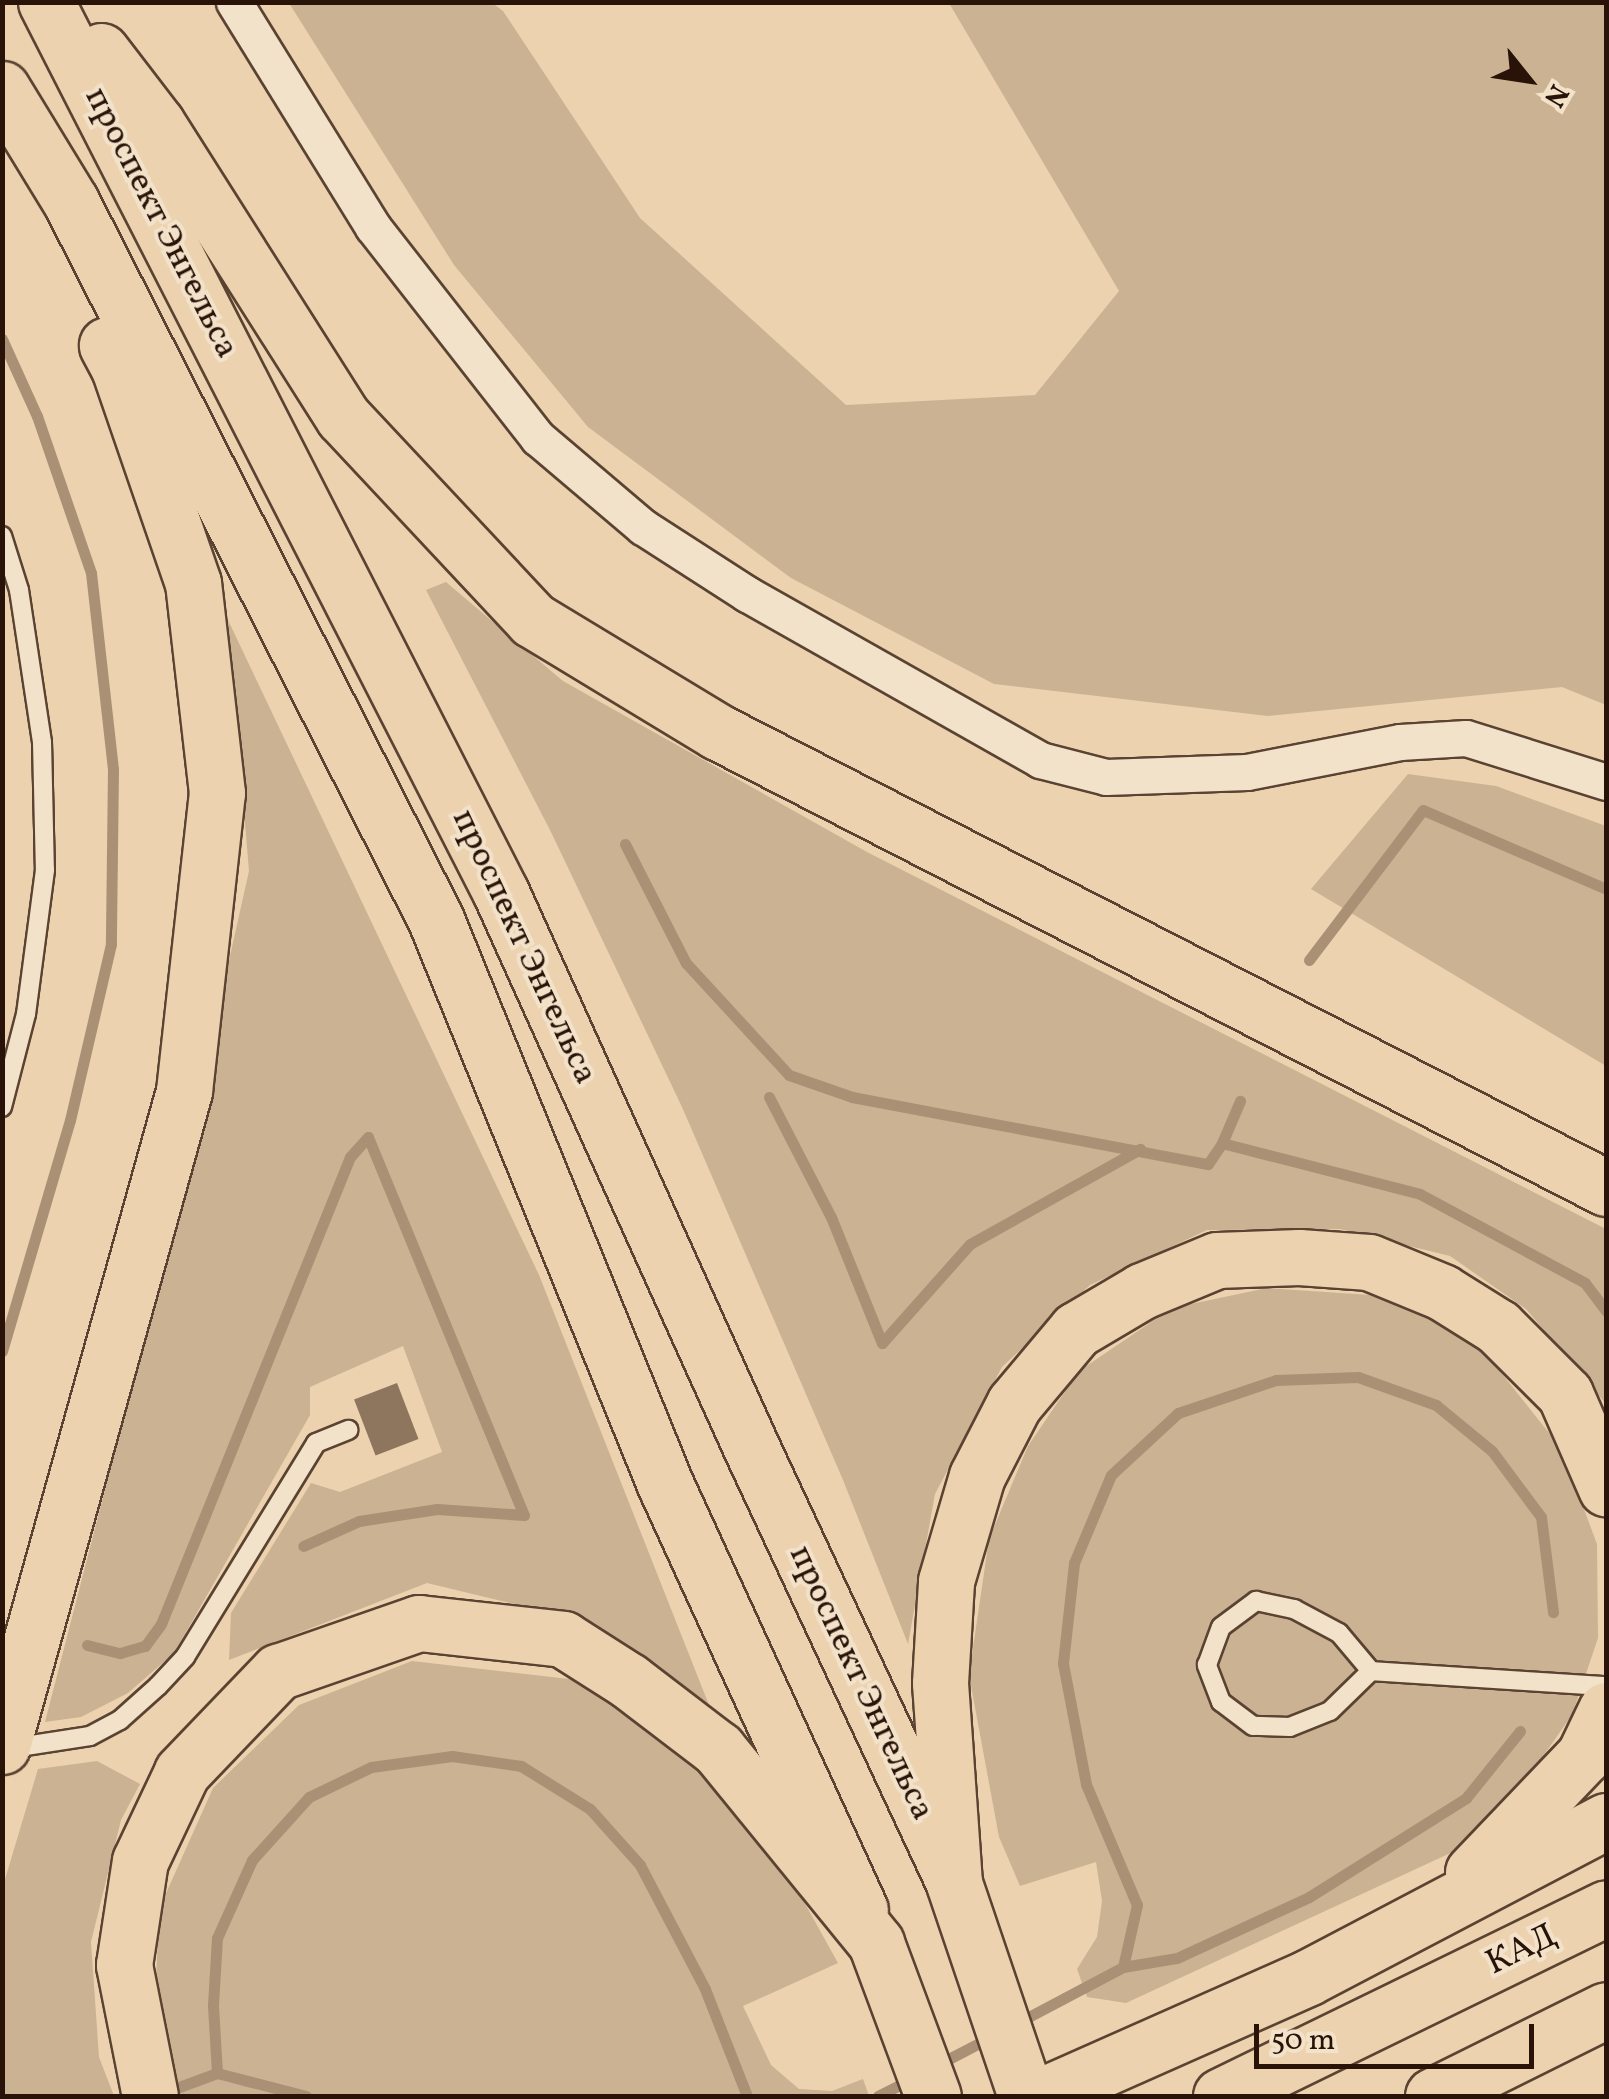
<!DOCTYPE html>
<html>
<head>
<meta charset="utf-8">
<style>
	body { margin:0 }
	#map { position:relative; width:1609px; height:2099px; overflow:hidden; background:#ecd2ae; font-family:Vollkorn,serif }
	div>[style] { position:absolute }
	.green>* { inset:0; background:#cbb292 }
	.stream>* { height:11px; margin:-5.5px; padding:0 5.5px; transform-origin:5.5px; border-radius:5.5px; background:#aa9176 }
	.building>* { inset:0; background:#8e765e; transform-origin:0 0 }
	.roads { filter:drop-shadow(2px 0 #5a4332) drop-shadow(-2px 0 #5a4332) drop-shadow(0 2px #5a4332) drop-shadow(0 -2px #5a4332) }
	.service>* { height:18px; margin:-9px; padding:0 9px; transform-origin:9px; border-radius:9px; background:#f3e2ca }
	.minor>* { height:35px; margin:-17.5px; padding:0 17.5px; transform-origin:17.5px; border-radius:17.5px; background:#f3e2ca }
	.primary>* { height:55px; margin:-27.5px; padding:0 27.5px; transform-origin:27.5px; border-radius:27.5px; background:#ecd2ae }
	.trunk>* { height:55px; margin:-27.5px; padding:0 27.5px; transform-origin:27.5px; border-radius:27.5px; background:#ecd2ae }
	.motorway>* { height:55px; margin:-27.5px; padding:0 27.5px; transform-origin:27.5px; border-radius:27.5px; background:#ecd2ae }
	span { translate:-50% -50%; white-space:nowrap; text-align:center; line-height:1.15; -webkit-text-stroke:8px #f3e2ca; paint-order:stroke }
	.street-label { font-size:35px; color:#291308 }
	.frame { position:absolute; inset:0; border:5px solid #291308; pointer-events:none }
	.north { position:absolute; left:1479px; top:30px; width:100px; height:100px; -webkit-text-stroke:8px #f3e2ca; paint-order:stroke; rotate:120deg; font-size:28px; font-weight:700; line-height:40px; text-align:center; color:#291308 }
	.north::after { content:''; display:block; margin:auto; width:35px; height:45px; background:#291308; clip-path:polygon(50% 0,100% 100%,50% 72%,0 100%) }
	.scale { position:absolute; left:1254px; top:2024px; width:280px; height:45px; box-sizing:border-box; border:5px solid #291308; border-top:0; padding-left:12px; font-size:30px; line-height:35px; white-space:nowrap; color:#291308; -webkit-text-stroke:8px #f3e2ca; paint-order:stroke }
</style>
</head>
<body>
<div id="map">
	<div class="green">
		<i style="clip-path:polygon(491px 2px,503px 11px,640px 218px,846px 405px,1035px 395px,1119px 291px,949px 3px,1606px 3px,1606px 705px,1562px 687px,1268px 716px,994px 684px,791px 578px,588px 427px,454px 265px,289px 3px)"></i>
		<i style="clip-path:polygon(446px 582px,563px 681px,867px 852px,1606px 1229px,1606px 1404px,1526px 1309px,1450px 1256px,1340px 1229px,1207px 1230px,1090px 1285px,1002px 1367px,935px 1494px,908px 1644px,843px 1480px,682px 1107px,551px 832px,426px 590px)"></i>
		<i style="clip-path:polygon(228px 620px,539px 1275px,709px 1705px,594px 1623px,427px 1583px,229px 1660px,231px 1613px,311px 1483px,340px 1492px,442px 1452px,403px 1346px,310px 1387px,310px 1415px,174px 1653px,128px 1693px,81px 1717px,45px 1722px,149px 1319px,249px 871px)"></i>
		<i style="clip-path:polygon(1408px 774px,1496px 786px,1606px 826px,1606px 1066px,1311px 889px)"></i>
		<i style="clip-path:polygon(1267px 1288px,1370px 1295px,1471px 1335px,1561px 1448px,1597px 1544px,1598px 1638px,1572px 1715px,1522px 1786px,1470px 1844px,1126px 2003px,1087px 1997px,1077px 1969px,1097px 1937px,1102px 1901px,1096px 1862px,1020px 1886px,999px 1837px,969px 1675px,989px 1539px,1028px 1446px,1079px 1371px,1172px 1308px)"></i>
		<i style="clip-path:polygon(412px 1661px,569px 1679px,665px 1723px,763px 1828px,838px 1963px,743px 2006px,771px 2065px,799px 2089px,832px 2091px,863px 2079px,869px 2096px,176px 2096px,155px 2007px,159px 1909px,213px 1788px,299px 1705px)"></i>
		<i style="clip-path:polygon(97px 1761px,140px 1784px,121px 1820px,91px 1942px,99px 2057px,114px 2096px,3px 2096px,3px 1886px,38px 1769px)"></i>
	</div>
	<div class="stream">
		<i style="left:2px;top:339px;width:85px;rotate:65.6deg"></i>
		<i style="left:37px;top:416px;width:166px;rotate:71deg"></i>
		<i style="left:91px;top:573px;width:197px;rotate:83.6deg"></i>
		<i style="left:113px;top:769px;width:175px;rotate:90.7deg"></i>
		<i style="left:111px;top:944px;width:181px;rotate:103.1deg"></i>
		<i style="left:70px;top:1120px;width:241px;rotate:106.4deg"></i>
		<i style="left:625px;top:844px;width:134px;rotate:62.9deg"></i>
		<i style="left:686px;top:963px;width:152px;rotate:47.4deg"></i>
		<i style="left:789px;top:1075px;width:67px;rotate:19.2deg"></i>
		<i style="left:852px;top:1097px;width:362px;rotate:10.7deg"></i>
		<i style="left:1208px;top:1164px;width:25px;rotate:-56deg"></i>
		<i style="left:1222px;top:1143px;width:204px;rotate:14.4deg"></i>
		<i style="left:1420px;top:1194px;width:187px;rotate:28.3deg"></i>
		<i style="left:1585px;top:1283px;width:35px;rotate:53deg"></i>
		<i style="left:1309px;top:960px;width:188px;rotate:-52.8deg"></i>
		<i style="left:1423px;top:810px;width:199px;rotate:23.3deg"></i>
		<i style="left:769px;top:1097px;width:135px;rotate:62.7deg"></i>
		<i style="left:831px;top:1217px;width:136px;rotate:68deg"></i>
		<i style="left:882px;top:1343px;width:132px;rotate:-48.4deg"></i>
		<i style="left:970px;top:1244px;width:195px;rotate:-29.2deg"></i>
		<i style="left:1222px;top:1143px;width:46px;rotate:-66.8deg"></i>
		<i style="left:87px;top:1645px;width:34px;rotate:14deg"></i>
		<i style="left:120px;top:1653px;width:26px;rotate:-16deg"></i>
		<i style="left:145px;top:1646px;width:27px;rotate:-54deg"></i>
		<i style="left:161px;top:1624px;width:504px;rotate:-67.97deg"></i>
		<i style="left:350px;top:1157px;width:27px;rotate:-48deg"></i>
		<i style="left:368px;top:1137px;width:409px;rotate:67.6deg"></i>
		<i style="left:524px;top:1515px;width:87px;rotate:-176.1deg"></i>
		<i style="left:437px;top:1509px;width:79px;rotate:171.3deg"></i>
		<i style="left:359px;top:1521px;width:61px;rotate:155.9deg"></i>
		<i style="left:1123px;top:1967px;width:64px;rotate:-77.3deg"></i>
		<i style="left:1137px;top:1905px;width:131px;rotate:-112.9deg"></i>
		<i style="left:1086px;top:1784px;width:123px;rotate:-100.8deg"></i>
		<i style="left:1063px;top:1663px;width:101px;rotate:-83.7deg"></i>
		<i style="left:1074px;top:1563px;width:95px;rotate:-67.2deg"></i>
		<i style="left:1111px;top:1475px;width:91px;rotate:-42.8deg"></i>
		<i style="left:1178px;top:1413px;width:103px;rotate:-18.6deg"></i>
		<i style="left:1276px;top:1380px;width:82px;rotate:-2.1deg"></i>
		<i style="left:1358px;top:1377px;width:83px;rotate:19.7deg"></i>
		<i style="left:1436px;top:1405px;width:72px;rotate:39.4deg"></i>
		<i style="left:1492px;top:1451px;width:82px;rotate:53.4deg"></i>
		<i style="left:1541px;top:1517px;width:96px;rotate:82.8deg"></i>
		<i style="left:1019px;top:2022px;width:118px;rotate:-27.9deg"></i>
		<i style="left:1123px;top:1967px;width:55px;rotate:-9.5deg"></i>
		<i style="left:1177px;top:1958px;width:145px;rotate:-24.8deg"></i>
		<i style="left:1309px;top:1897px;width:186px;rotate:-32.2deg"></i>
		<i style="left:1466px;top:1798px;width:86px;rotate:-51.1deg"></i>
		<i style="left:939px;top:2064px;width:56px;rotate:-27.5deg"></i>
		<i style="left:217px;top:2073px;width:68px;rotate:-93.4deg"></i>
		<i style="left:213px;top:2005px;width:67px;rotate:-86.6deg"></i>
		<i style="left:217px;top:1938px;width:85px;rotate:-65.8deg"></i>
		<i style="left:252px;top:1860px;width:85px;rotate:-47.9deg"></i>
		<i style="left:309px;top:1797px;width:69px;rotate:-25.8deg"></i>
		<i style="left:371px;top:1767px;width:82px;rotate:-7.7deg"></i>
		<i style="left:452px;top:1756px;width:70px;rotate:8.2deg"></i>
		<i style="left:521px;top:1766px;width:81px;rotate:31.9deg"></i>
		<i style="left:590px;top:1809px;width:75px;rotate:48.2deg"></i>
		<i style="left:640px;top:1865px;width:140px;rotate:62.3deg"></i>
		<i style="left:705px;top:1989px;width:115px;rotate:68.6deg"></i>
		<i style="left:171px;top:2090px;width:49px;rotate:-20.3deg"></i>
		<i style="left:217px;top:2073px;width:92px;rotate:14.5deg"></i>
		<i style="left:878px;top:2096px;width:35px;rotate:-27deg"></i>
	</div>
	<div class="building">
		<i style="left:397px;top:1383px;width:60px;height:46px;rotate:69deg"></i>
	</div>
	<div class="roads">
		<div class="service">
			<i style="left:2px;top:536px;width:57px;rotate:72.5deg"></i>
			<i style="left:19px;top:590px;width:154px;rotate:81.4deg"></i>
			<i style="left:42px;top:742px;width:128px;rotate:88.7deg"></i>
			<i style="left:45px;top:870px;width:145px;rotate:97.5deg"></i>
			<i style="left:26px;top:1014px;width:96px;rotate:104.5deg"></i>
			<i style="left:1371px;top:1671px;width:57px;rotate:135.7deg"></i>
			<i style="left:1330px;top:1711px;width:43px;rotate:158.2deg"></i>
			<i style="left:1290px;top:1727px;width:37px;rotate:-178deg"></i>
			<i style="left:1253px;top:1726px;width:40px;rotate:-143deg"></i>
			<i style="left:1221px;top:1702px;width:40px;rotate:-111deg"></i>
			<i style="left:1207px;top:1665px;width:40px;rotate:-69.8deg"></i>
			<i style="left:1221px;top:1627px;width:44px;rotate:-36.6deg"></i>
			<i style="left:1256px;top:1601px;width:39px;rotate:12deg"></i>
			<i style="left:1294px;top:1609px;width:51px;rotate:28.1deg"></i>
			<i style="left:1339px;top:1633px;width:50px;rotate:49.9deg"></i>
			<i style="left:1371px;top:1671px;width:235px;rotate:3.7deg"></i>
			<i style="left:6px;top:1749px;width:85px;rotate:-8.8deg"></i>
			<i style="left:90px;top:1736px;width:34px;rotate:-28deg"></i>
			<i style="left:120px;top:1720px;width:51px;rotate:-41.8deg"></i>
			<i style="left:158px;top:1686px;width:40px;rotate:-47deg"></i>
			<i style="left:185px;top:1657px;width:251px;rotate:-58.5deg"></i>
			<i style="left:316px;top:1443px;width:35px;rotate:-22deg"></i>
		</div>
		<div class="minor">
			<i style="left:234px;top:2px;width:264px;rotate:58.3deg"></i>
			<i style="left:373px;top:227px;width:268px;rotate:52deg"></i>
			<i style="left:538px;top:438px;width:138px;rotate:40.3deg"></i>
			<i style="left:643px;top:527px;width:124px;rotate:32.8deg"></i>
			<i style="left:747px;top:594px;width:337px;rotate:29.5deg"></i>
			<i style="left:1040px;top:760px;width:68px;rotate:14.4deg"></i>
			<i style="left:1106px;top:777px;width:141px;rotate:-2deg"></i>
			<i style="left:1247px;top:772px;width:156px;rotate:-11.1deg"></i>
			<i style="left:1400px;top:742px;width:66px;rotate:-3.5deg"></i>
			<i style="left:1466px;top:738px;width:147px;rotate:17.4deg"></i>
		</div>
		<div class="primary">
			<i style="left:46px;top:2px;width:1000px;rotate:62.95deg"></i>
			<i style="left:501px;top:893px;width:608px;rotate:65.71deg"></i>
			<i style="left:751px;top:1447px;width:479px;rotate:65deg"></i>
			<i style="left:101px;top:51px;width:92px;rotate:52.5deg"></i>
			<i style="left:157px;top:124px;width:347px;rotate:57.6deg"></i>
			<i style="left:343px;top:417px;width:278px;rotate:46.9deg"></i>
			<i style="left:533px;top:620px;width:216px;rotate:31.2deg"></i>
			<i style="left:718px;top:732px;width:998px;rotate:27.18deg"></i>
			<i style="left:2px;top:89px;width:132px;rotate:58.6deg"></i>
			<i style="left:71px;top:202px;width:805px;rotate:63.05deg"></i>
			<i style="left:436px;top:920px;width:609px;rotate:67.9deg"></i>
			<i style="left:665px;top:1484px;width:468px;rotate:65.4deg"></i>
			<i style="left:2px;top:1746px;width:680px;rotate:-74.47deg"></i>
			<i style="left:184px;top:1091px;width:300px;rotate:-83.7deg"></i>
			<i style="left:217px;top:793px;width:211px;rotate:-96.5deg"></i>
			<i style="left:193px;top:583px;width:227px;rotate:-109deg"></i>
			<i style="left:119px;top:368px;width:26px;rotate:-118deg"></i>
		</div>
		<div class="trunk">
			<i style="left:1473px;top:1872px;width:161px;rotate:-46.3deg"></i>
			<i style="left:1584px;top:1756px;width:51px;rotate:-64.4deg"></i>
			<i style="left:150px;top:2096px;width:134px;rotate:-101.2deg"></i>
			<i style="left:124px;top:1965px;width:105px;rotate:-81.3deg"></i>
			<i style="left:140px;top:1861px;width:98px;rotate:-64.7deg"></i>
			<i style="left:182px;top:1772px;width:139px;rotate:-46.2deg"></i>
			<i style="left:278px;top:1672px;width:149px;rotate:-19.2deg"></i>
			<i style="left:419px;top:1623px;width:145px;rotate:6.3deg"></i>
			<i style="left:563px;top:1639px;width:78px;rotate:32.5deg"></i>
			<i style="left:629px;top:1681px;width:112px;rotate:37.4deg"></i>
			<i style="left:718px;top:1749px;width:250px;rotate:50.8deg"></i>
			<i style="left:876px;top:1943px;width:163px;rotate:69.6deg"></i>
			<i style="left:1026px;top:2096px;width:225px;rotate:-108.7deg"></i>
			<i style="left:954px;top:1883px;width:200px;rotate:-94deg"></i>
			<i style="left:940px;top:1683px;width:102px;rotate:-86.6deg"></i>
			<i style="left:946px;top:1581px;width:109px;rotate:-73.6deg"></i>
			<i style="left:977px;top:1476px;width:81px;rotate:-62.8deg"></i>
			<i style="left:1014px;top:1404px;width:97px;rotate:-50deg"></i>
			<i style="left:1076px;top:1330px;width:77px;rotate:-30.6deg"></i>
			<i style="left:1142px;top:1291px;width:81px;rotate:-22.5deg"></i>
			<i style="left:1217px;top:1260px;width:82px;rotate:-2.1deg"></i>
			<i style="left:1299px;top:1257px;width:70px;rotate:4.1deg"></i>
			<i style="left:1369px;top:1262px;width:79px;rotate:22.3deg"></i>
			<i style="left:1442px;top:1292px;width:66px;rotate:32deg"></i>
			<i style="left:1498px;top:1327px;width:95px;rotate:45deg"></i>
			<i style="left:1565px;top:1394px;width:103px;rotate:66.4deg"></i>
			<i style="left:1041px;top:2096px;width:291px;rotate:-23.9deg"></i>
			<i style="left:1307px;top:1978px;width:338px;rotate:-27.7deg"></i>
		</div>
		<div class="motorway">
			<i style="left:1221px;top:2096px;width:428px;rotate:-26deg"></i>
			<i style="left:1433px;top:2096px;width:193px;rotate:-26.4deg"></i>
		</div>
	</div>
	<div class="street-label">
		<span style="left:161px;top:223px;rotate:63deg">проспект Энгельса</span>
		<span style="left:524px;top:947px;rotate:65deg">проспект Энгельса</span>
		<span style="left:861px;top:1683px;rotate:65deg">проспект Энгельса</span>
		<span style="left:1522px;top:1950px;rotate:-26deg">КАД</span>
	</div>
	<div class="frame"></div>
	<div class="north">N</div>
	<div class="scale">50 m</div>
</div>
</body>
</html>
